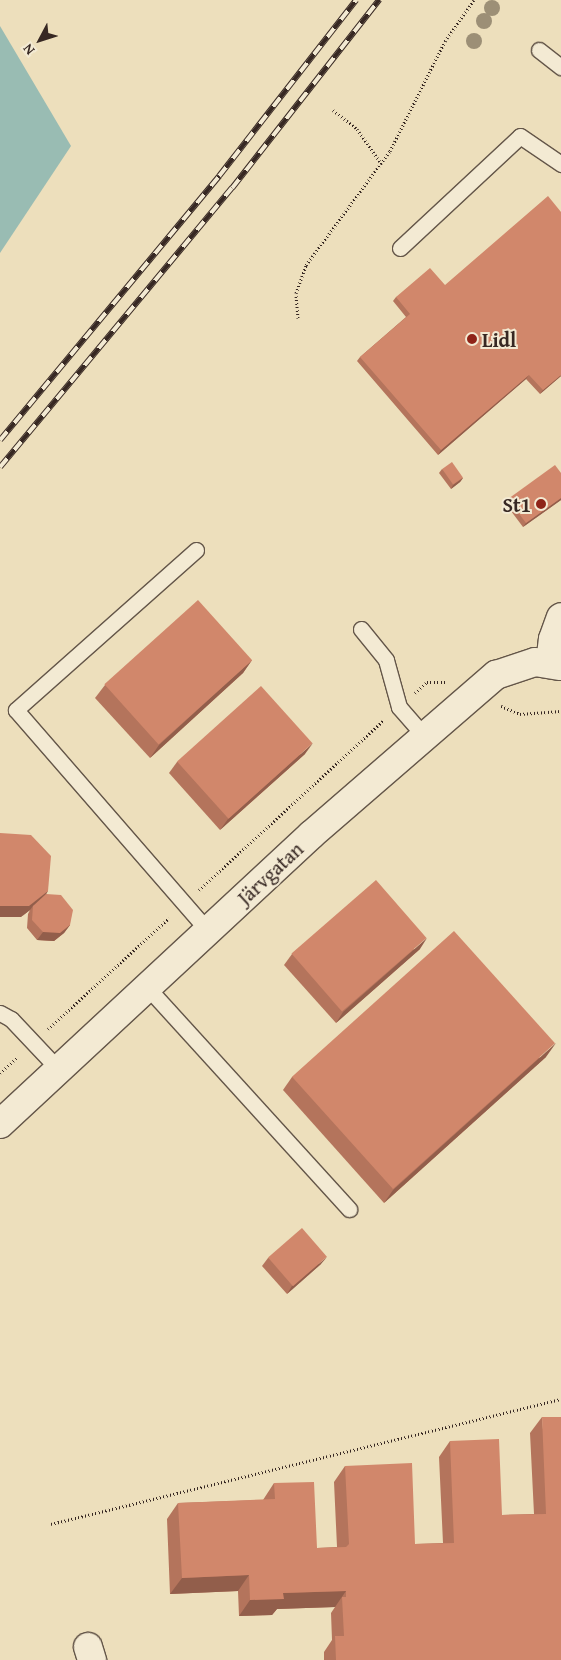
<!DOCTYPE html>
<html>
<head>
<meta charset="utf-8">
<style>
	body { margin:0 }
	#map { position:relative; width:561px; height:1660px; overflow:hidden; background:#eddfbc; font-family:"Gentium Book Plus",serif }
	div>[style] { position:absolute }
	.water>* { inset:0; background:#99bcb3 }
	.path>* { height:3px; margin-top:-1.5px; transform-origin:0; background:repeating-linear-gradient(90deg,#372823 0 1px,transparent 0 3.5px) }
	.roads { filter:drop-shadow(1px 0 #645649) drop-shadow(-1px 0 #645649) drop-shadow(0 1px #645649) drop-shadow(0 -1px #645649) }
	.service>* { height:15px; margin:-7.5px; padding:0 7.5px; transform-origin:7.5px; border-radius:7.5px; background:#f3ead3 }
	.minor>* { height:28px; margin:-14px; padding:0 14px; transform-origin:14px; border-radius:14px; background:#f3ead3 }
	.rail>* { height:5.5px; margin-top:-2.75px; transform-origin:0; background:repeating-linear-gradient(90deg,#f3ead3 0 11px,#372823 0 22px); box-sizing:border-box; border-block:1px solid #372823 }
	.trees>* { width:16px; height:16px; margin:-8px; border-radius:50%; background:#9c8f76 }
	.wall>* { inset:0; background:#b4745c }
	.shaded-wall>* { inset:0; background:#925e4b }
	.building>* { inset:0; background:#d1876b; transform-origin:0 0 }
	.dots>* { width:14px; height:14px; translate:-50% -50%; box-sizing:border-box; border:2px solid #f3ead3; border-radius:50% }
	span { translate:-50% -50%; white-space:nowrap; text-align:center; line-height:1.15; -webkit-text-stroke:4px #f3ead3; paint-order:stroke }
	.poi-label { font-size:20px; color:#372823; font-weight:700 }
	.left { translate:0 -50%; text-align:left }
	.right { translate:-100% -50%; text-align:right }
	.street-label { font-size:20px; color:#372823 }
	.north { position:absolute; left:15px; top:15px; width:50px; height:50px; -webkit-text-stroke:4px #f3ead3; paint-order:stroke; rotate:230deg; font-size:14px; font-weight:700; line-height:20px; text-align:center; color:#372823 }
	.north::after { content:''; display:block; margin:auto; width:18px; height:22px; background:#372823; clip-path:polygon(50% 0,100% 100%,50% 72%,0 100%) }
</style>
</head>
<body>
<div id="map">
	<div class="water">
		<i style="clip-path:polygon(0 26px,71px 146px,0 253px)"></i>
	</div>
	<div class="path">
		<i style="left:333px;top:110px;width:31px;rotate:38deg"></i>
		<i style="left:357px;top:129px;width:42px;rotate:54.8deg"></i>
		<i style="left:298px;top:318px;width:25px;rotate:-95deg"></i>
		<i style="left:296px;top:293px;width:30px;rotate:-70deg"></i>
		<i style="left:306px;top:265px;width:142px;rotate:-53.6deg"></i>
		<i style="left:390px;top:151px;width:123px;rotate:-63.4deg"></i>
		<i style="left:445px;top:41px;width:50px;rotate:-54.7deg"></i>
		<i style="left:415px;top:693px;width:16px;rotate:-43deg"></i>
		<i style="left:427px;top:682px;width:18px"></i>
		<i style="left:501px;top:706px;width:21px;rotate:23deg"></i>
		<i style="left:520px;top:714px;width:41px;rotate:-4.2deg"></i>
		<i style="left:199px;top:890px;width:251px;rotate:-42.6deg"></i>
		<i style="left:48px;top:1029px;width:164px;rotate:-42.5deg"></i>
		<i style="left:0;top:1073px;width:24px;rotate:-42deg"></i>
		<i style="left:51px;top:1524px;width:525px;rotate:-13.77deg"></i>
	</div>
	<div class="roads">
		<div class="service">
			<i style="left:539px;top:50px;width:28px;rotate:38deg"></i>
			<i style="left:400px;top:248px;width:164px;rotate:-43deg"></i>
			<i style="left:520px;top:136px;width:50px;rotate:34.3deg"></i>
			<i style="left:196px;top:550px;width:241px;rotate:138.4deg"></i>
			<i style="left:16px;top:710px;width:293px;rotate:49deg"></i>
			<i style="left:361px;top:629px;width:40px;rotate:51deg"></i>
			<i style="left:386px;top:660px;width:49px;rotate:74.5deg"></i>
			<i style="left:399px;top:707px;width:41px;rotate:48.9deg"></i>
			<i style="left:148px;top:988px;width:299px;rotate:47.7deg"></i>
			<i style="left:0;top:1013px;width:13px;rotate:29deg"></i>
			<i style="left:11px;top:1019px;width:70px;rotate:46.7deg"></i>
		</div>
		<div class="minor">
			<i style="left:550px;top:663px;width:24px;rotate:-83deg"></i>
			<i style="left:553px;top:639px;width:23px;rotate:-70deg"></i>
			<i style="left:0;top:1124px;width:425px;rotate:-42.9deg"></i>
			<i style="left:311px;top:835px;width:245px;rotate:-40.9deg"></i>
			<i style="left:496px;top:675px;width:41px;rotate:-18.4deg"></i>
			<i style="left:535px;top:662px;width:26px;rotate:9deg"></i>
			<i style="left:88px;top:1647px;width:14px;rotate:73deg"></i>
		</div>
	</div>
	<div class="rail">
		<i style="left:0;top:440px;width:343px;rotate:-50.3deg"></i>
		<i style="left:219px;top:176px;width:223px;rotate:-52.1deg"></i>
		<i style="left:0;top:467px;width:363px;rotate:-50.3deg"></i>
		<i style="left:232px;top:188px;width:239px;rotate:-52deg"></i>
	</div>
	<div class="trees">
		<i style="left:492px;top:8px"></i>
		<i style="left:484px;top:21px"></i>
		<i style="left:474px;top:41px"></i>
	</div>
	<div class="wall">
		<i style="clip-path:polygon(445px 285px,561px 376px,540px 394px,526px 379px,438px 455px,357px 361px,360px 357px,406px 317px,393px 301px,396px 297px)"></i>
		<i style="clip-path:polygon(442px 469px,463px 478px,460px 482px,451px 489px,439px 473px)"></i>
		<i style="clip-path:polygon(561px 473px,561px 500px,523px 527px,505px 503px,508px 499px)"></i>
		<i style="clip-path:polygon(252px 660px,243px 673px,150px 758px,95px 698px,105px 685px)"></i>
		<i style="clip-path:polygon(305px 754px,220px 830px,169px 773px,177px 762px)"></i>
		<i style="clip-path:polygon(48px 891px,46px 894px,70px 925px,64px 933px,54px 941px,37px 940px,27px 928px,28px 914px,30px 910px,21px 917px)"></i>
		<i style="clip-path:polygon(420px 949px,336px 1023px,284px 965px,292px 954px)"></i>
		<i style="clip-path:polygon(546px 1057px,384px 1203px,283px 1090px,292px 1077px)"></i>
		<i style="clip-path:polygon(268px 1258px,321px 1264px,287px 1294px,262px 1266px)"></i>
		<i style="clip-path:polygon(542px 1417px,561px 1660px,324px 1660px,324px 1652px,332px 1640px,331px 1613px,335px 1607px,277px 1609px,272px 1615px,239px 1616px,238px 1591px,170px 1594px,167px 1519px,178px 1503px,263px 1500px,274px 1483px,317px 1548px,337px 1547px,334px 1482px,345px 1466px,415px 1544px,443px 1543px,439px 1457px,450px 1441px,502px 1515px,534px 1514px,530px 1433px)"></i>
	</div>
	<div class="shaded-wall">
		<i style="clip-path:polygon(529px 375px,526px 379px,438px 455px,441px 450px)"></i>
		<i style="clip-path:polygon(561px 375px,561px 376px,540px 394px,543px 390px)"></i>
		<i style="clip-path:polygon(463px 478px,460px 482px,451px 489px,453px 485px)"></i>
		<i style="clip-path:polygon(561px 498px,561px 500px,523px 527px,526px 523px)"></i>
		<i style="clip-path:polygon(252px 660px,243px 673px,150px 758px,159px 745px)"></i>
		<i style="clip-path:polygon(313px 743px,305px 754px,220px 830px,228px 819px)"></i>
		<i style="clip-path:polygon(48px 891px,41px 902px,33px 906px,30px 910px,21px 917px,0 917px,0 906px)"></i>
		<i style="clip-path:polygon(70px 925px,64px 933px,54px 941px,37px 940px,43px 932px)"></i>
		<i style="clip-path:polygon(427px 938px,420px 949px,336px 1023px,343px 1012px)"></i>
		<i style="clip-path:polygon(556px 1043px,546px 1057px,384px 1203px,393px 1190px)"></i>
		<i style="clip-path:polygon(327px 1257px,321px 1264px,287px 1294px,292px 1286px)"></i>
		<i style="clip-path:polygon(249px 1575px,238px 1591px,170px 1594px,182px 1578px)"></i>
		<i style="clip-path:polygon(346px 1591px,335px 1607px,277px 1609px,272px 1615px,239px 1616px,250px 1600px,283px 1593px)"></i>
	</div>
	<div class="building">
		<i style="clip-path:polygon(548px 196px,561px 212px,561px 375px,543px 390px,529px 375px,441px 450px,360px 357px,410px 314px,396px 297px,430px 268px,445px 285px)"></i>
		<i style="left:452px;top:462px;width:19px;height:12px;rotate:55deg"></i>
		<i style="clip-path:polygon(555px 465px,561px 473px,561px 498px,526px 523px,508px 499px)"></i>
		<i style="left:198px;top:600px;width:81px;height:126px;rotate:48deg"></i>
		<i style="left:261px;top:686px;width:77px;height:113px;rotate:48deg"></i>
		<i style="clip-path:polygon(0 833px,31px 835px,51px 856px,48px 891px,29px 906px,0 906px)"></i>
		<i style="left:376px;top:880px;width:77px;height:112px;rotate:49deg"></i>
		<i style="clip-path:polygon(46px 894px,61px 895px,73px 910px,70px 925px,60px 933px,43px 932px,32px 920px,33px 906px)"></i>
		<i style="left:454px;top:931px;width:151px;height:218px;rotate:48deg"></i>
		<i style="left:302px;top:1228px;width:38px;height:45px;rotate:49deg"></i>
		<i style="clip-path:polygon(542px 1417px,561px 1417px,561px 1660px,336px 1660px,335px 1636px,344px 1636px,342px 1597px,346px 1597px,346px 1591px,283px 1593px,284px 1599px,250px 1600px,249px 1575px,182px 1578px,178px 1503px,275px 1499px,274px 1483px,314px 1482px,317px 1548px,346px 1547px,349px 1544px,345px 1466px,412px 1463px,415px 1544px,454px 1543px,450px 1441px,499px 1439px,502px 1515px,546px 1514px)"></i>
	</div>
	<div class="dots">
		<i style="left:472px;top:339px;background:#8f2418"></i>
		<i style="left:541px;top:504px;background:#8f2418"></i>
	</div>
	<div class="poi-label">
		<span class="left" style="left:482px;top:339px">Lidl</span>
		<span class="right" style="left:531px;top:504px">St1</span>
	</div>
	<div class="street-label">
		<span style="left:270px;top:873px;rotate:-43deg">Järvgatan</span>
	</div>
	<div class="north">N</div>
</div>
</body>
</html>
